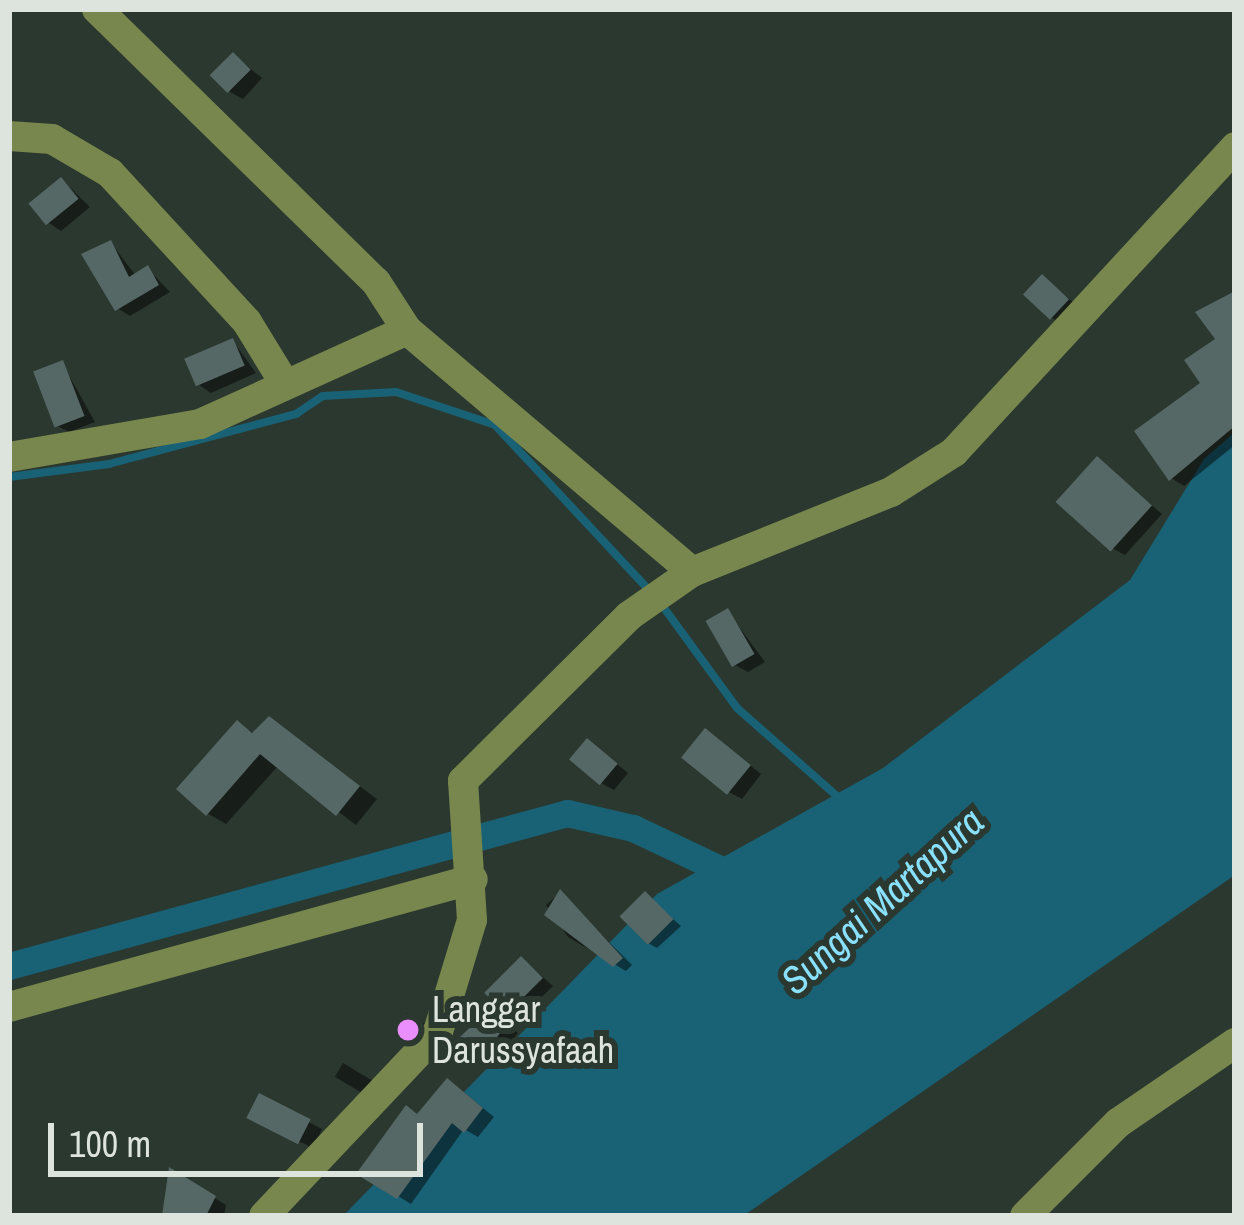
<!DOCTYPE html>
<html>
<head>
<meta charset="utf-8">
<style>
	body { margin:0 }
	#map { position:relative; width:1244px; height:1225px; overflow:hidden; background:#2b382f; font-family:"Archivo Narrow",sans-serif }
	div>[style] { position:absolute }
	.water>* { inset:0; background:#196175 }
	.shadow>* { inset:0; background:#0007; transform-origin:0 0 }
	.stream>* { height:8px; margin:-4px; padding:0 4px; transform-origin:4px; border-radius:4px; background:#196175 }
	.canal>* { height:27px; margin:-13.5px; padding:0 13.5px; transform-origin:13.5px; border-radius:13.5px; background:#196175 }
	.building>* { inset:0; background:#556866; transform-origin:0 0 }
	.minor>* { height:30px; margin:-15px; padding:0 15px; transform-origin:15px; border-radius:15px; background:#78874d }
	.dots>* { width:33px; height:33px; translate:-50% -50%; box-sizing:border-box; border:6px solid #2b382f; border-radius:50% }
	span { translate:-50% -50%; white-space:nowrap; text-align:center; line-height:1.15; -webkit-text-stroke:12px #2b382f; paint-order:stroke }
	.poi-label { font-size:36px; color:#dde4de }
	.left { translate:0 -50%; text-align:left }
	.water-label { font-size:39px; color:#8ae1fd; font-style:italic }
	.frame { position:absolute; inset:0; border:12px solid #dde4de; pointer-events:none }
	.scale { position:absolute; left:48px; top:1123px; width:375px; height:54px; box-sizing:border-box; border:6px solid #dde4de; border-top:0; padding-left:15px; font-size:36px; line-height:42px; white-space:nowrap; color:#dde4de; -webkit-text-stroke:9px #2b382f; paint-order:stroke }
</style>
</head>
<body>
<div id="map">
	<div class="water">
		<i style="clip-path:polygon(1235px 432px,1235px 875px,743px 1216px,343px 1216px,657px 894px,883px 768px,1130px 580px,1204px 459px)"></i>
	</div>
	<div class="shadow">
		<i style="clip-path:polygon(234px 56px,262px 78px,243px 99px,230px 92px)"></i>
		<i style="clip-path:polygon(62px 180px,90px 207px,61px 231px,49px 223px)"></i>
		<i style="clip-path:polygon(111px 243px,136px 276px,148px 269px,170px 292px,130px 316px,117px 308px)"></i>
		<i style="clip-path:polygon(1043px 277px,1079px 307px,1064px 325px,1051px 317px)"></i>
		<i style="clip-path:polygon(1235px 293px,1235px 445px,1184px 486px,1171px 478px)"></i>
		<i style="clip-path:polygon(233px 341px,256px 373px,211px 393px,199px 385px)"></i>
		<i style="clip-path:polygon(62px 363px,95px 422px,69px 432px,56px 425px)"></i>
		<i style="clip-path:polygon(1098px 460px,1162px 514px,1125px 555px,1112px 548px)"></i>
		<i style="clip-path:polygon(728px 612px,765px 662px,748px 672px,735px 665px)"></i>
		<i style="clip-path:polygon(270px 720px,377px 799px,356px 825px,278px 766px,226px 824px,207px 813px,238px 724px,255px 734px)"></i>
		<i style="clip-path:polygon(718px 740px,761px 774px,742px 799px,729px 792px)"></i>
		<i style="clip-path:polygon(588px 741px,628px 773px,614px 790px,601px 783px)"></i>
		<i style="clip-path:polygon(560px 893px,632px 965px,626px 971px,568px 937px,546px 905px)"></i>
		<i style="clip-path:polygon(645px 895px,681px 926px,657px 948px,646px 942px)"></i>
		<i style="clip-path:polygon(522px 959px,553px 986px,520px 1018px,507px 1011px)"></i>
		<i style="clip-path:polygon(491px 1011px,518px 1033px,492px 1067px,461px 1040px)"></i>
		<i style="clip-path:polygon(407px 1013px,432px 1028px,414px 1049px,403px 1042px)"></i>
		<i style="left:343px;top:1063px;width:43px;height:16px;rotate:31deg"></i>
		<i style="clip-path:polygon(460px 1089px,494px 1117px,478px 1137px,464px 1129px,411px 1204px,361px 1173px)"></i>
		<i style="clip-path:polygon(260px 1097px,322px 1129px,313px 1148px,263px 1124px)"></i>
		<i style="clip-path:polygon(171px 1172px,226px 1205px,224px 1216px,163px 1216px)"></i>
	</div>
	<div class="stream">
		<i style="left:9px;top:477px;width:101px;rotate:-7.4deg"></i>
		<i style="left:109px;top:464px;width:194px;rotate:-15deg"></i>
		<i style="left:296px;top:414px;width:32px;rotate:-34deg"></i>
		<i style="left:323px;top:396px;width:73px;rotate:-3.1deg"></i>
		<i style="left:396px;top:392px;width:104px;rotate:18.4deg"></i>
		<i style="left:495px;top:425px;width:226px;rotate:47deg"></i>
		<i style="left:659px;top:601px;width:132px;rotate:53.9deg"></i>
		<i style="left:737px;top:708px;width:135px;rotate:41.4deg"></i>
	</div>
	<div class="canal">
		<i style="left:9px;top:966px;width:579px;rotate:-15.33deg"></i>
		<i style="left:567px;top:813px;width:68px;rotate:12.8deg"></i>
		<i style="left:633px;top:828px;width:117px;rotate:25.3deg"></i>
	</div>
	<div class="building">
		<i style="left:233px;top:52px;width:25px;height:33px;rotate:45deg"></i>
		<i style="left:61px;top:177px;width:28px;height:42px;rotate:51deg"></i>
		<i style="clip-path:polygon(111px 240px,129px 277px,148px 265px,159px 285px,115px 311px,81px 254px)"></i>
		<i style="left:1042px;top:274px;width:37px;height:28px;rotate:43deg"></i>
		<i style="clip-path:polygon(1235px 291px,1235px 426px,1169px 481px,1134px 431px,1200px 383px,1184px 360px,1215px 339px,1195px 312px)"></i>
		<i style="left:233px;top:338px;width:30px;height:53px;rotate:67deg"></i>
		<i style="left:63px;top:360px;width:60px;height:32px;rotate:69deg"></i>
		<i style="left:1097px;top:456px;width:74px;height:62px;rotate:42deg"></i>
		<i style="left:728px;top:608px;width:53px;height:26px;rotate:60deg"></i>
		<i style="clip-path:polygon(269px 716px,360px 786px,336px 816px,260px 754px,206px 816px,176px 789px,237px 720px,252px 733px)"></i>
		<i style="left:705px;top:728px;width:59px;height:38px;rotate:39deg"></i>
		<i style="left:587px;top:738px;width:40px;height:28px;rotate:40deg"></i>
		<i style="clip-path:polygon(560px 889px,623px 958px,613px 967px,544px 915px)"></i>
		<i style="left:645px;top:891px;width:40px;height:36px;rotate:45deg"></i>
		<i style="left:521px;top:956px;width:31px;height:52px;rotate:45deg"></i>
		<i style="clip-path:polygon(491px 1007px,507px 1024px,478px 1062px,457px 1040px)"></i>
		<i style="clip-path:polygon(447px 1078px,483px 1108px,464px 1133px,452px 1123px,397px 1199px,356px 1174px,406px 1105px,417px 1114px)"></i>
		<i style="left:259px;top:1093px;width:58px;height:28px;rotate:27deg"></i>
		<i style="clip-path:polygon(169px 1167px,216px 1196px,206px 1216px,162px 1216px)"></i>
	</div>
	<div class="minor">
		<i style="left:97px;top:9px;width:390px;rotate:44.4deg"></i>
		<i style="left:376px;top:282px;width:57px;rotate:57.1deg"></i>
		<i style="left:9px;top:136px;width:43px;rotate:4deg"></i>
		<i style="left:52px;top:139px;width:67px;rotate:30.4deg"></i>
		<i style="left:110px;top:173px;width:202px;rotate:47.4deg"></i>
		<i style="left:247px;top:322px;width:73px;rotate:58.5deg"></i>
		<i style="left:9px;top:457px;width:194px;rotate:-9.8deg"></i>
		<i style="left:200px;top:424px;width:227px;rotate:-24.4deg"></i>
		<i style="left:407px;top:330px;width:374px;rotate:40.3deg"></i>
		<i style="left:692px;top:572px;width:77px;rotate:145.1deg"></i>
		<i style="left:629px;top:616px;width:234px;rotate:135.2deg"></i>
		<i style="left:463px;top:781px;width:139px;rotate:86.3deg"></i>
		<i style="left:472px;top:920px;width:117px;rotate:106.9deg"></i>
		<i style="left:438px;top:1032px;width:253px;rotate:133.4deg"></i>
		<i style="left:692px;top:572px;width:214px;rotate:-21.9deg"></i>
		<i style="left:891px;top:492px;width:75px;rotate:-32.4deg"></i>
		<i style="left:954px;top:452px;width:415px;rotate:-47.3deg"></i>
		<i style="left:9px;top:1007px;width:481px;rotate:-15.4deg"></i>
		<i style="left:1025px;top:1216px;width:132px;rotate:-45deg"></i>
		<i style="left:1118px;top:1123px;width:142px;rotate:-34.4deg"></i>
	</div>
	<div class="dots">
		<i style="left:408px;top:1030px;background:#ea8dfd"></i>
	</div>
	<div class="poi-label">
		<span class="left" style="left:432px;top:1030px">Langgar<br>Darussyafaah</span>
	</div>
	<div class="water-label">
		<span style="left:882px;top:901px;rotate:-42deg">Sungai Martapura</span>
	</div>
	<div class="frame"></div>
	<div class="scale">100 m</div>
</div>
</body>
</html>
